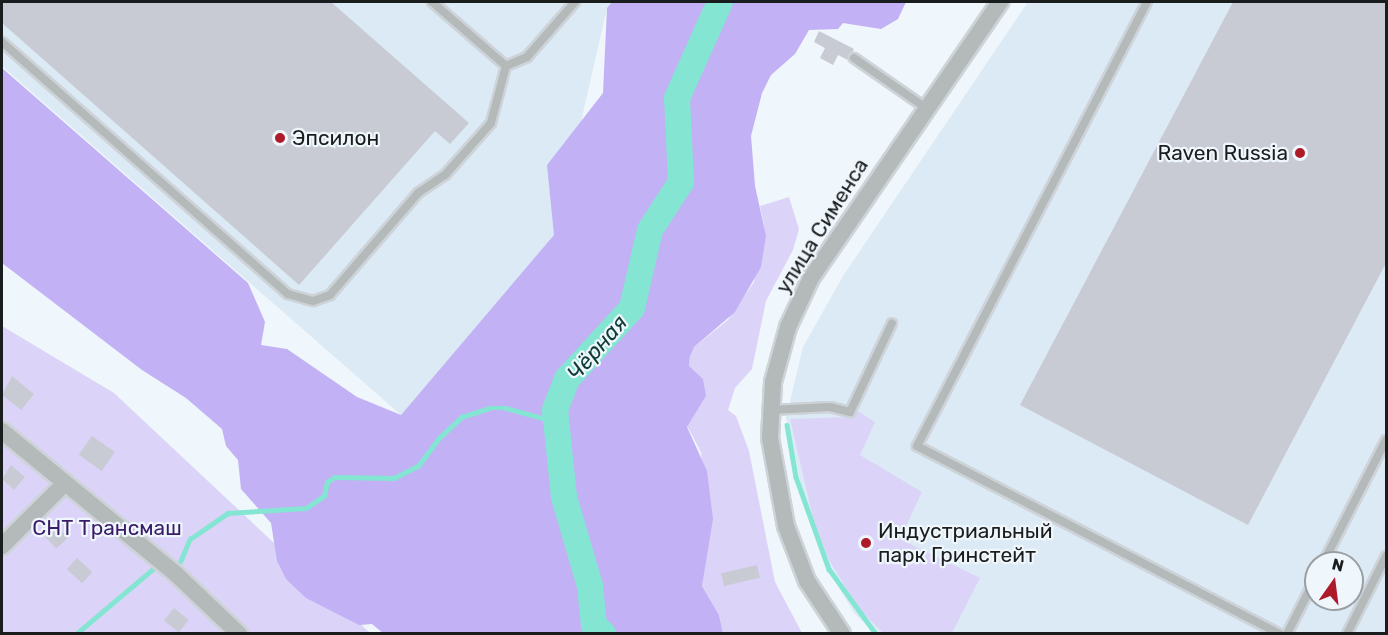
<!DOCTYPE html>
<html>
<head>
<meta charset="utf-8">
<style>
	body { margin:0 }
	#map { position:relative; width:1388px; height:635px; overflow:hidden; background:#eff6fc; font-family:Rubik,sans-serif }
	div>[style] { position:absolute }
	.built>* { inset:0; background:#dbeaf4 }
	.green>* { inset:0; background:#dcd4f8 }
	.forest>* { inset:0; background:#c2b1f4 }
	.stream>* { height:4.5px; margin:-2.25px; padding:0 2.25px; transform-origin:2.25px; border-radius:2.25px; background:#85e5d3 }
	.river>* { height:26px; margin:-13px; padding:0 13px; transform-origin:13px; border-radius:13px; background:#85e5d3 }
	.building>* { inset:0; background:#c8cbd3; transform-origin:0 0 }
	.roads { filter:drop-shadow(2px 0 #cdd3d8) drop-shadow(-2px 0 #cdd3d8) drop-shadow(0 2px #cdd3d8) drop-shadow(0 -2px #cdd3d8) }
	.service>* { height:8px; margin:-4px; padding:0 4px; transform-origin:4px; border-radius:4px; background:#b4b9b9 }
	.minor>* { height:16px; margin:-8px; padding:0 8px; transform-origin:8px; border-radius:8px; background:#b4b9b9 }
	.dots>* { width:16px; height:16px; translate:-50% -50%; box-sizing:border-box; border:3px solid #eff6fc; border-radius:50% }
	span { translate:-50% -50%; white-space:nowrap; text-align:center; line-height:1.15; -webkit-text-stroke:4.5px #eff6fc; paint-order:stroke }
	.poi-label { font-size:21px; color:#1a1d1e }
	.left { translate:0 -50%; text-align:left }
	.right { translate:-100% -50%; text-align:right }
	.street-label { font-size:21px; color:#1a1d1e }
	.park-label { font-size:21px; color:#391b67 }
	.water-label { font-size:22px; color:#0e3c35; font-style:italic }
	.frame { position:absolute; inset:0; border:3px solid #1a1d1e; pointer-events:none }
	.north { position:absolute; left:1304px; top:551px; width:60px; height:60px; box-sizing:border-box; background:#eff6fc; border:2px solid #9a9fa3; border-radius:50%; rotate:14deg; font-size:16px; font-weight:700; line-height:24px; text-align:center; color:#1a1d1e }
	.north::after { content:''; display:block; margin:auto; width:21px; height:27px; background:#ae1a2a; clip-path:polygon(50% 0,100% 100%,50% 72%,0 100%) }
</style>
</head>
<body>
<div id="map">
	<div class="built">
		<i style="clip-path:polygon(2px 2px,612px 2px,607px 8px,555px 235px,401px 415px,2px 66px)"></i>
		<i style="clip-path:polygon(evenodd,1028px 2px,1386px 2px,1386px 633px,875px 633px,854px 613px,824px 562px,802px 490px,786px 418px,803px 347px,843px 276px,1028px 2px,1316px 563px,1352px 563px,1352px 599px,1316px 599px,1316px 563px)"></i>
	</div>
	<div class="green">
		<i style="clip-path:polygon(789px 197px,799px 229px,793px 250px,766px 301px,752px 369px,735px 388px,728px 410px,736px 416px,749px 451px,775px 582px,802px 633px,723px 633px,719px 615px,702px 586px,708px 538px,701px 452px,687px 426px,706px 396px,689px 366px,690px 355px,694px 347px,728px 320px,754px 282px,764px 226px,760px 206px)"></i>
		<i style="clip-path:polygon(2px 326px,114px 393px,370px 633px,2px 634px)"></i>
		<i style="clip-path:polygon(856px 410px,875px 422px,860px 455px,922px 492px,900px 539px,980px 578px,952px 633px,883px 633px,858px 608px,828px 558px,814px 522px,790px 419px,851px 417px)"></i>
	</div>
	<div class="forest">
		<i style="clip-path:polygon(612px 2px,906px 2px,898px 19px,881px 29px,843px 23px,838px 29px,809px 30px,795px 54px,771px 75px,762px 93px,751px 136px,755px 186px,766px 236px,761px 267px,735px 312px,694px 347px,690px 356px,689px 366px,703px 379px,706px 396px,687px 427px,707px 471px,713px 519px,702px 586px,719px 615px,723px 633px,384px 634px,372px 624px,359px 625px,306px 598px,286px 579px,277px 561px,271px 523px,241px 489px,238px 460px,226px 446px,222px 429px,186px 398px,142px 370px,2px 263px,2px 68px,248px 283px,265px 322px,261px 345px,287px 349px,357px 397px,401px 415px,554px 235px,547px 165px,603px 93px,607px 8px)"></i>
	</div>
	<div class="stream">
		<i style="left:787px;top:425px;width:53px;rotate:80.2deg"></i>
		<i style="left:796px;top:477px;width:98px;rotate:70.3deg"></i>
		<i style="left:829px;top:569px;width:80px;rotate:54.1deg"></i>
		<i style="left:180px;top:562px;width:25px;rotate:-67deg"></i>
		<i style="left:190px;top:539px;width:46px;rotate:-34.4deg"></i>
		<i style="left:228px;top:513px;width:78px;rotate:-3.7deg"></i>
		<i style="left:306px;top:508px;width:22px;rotate:-34deg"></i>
		<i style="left:324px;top:496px;width:14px;rotate:-78deg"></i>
		<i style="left:327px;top:482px;width:9px;rotate:-32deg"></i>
		<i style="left:335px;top:477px;width:59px;rotate:1deg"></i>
		<i style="left:394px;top:478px;width:27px;rotate:-27deg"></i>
		<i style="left:418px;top:466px;width:34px;rotate:-53deg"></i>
		<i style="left:438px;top:439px;width:33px;rotate:-43deg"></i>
		<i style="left:462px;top:417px;width:28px;rotate:-18deg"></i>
		<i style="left:489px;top:408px;width:17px"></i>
		<i style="left:506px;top:408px;width:53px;rotate:15.4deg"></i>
		<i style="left:76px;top:634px;width:101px;rotate:-40.2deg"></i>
	</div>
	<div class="river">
		<i style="left:603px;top:634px;width:13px;rotate:-135deg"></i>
		<i style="left:594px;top:625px;width:39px;rotate:-96deg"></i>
		<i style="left:590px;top:586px;width:93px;rotate:-106.3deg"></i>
		<i style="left:564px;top:497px;width:87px;rotate:-95.9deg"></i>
		<i style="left:555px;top:410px;width:33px;rotate:-69deg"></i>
		<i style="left:567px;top:379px;width:96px;rotate:-47.5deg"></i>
		<i style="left:632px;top:308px;width:80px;rotate:-77deg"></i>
		<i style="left:650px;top:230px;width:57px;rotate:-57.1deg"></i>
		<i style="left:681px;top:182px;width:84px;rotate:-92.7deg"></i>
		<i style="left:677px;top:98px;width:105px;rotate:-65.9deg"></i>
	</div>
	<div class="building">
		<i style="clip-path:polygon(2px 2px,331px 2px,469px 123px,450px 144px,435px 131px,299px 285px,2px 23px)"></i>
		<i style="clip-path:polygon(1233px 2px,1386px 2px,1386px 263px,1248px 525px,1020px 405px)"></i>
		<i style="clip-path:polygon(819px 31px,854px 49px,848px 60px,838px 55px,833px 65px,820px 58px,825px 48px,814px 42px)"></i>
		<i style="clip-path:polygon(12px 376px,34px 394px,21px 410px,2px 395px)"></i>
		<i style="left:92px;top:436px;width:28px;height:23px;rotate:35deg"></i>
		<i style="clip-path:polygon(11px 465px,25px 477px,14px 490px,2px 479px)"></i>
		<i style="left:57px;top:526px;width:16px;height:16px;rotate:47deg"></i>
		<i style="left:77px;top:558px;width:21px;height:15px;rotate:43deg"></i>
		<i style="left:757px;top:565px;width:13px;height:37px;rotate:77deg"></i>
		<i style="left:174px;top:608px;width:19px;height:16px;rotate:39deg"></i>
	</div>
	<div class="roads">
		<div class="service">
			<i style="left:1147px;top:2px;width:500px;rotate:117.38deg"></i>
			<i style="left:917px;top:446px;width:409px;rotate:27.4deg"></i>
			<i style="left:2px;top:42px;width:381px;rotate:41.4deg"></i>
			<i style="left:288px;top:294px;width:26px;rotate:16deg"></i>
			<i style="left:313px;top:301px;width:18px;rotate:-19deg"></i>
			<i style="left:330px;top:295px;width:135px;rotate:-49.2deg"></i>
			<i style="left:418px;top:193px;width:32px;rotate:-34deg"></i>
			<i style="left:445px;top:175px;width:69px;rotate:-48.5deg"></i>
			<i style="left:491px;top:123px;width:59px;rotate:-75.3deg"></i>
			<i style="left:506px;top:66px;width:98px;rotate:-139.1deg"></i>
			<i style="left:854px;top:58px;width:88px;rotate:34.8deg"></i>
			<i style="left:506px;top:66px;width:23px;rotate:-23deg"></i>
			<i style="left:527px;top:57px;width:73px;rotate:-48.9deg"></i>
			<i style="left:771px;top:410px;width:59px;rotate:-2.9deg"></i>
			<i style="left:830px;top:407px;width:21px;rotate:14deg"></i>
			<i style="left:850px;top:412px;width:98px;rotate:-64.7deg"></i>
			<i style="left:1323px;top:563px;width:138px;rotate:-62.9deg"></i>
			<i style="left:1287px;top:634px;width:64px;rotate:-63deg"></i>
			<i style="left:1347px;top:634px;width:87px;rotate:-63.4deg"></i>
		</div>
		<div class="minor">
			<i style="left:2px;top:431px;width:227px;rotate:39.4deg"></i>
			<i style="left:177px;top:575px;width:86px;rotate:43.6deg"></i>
			<i style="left:2px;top:546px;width:89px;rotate:-45deg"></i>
			<i style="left:842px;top:634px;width:64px;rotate:-123.4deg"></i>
			<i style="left:807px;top:581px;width:59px;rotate:-110.9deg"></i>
			<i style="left:786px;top:526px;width:89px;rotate:-100.3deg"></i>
			<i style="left:770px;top:438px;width:56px;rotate:-86.9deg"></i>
			<i style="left:773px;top:382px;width:57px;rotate:-74.7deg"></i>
			<i style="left:788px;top:327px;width:54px;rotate:-64.9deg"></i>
			<i style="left:811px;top:278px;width:335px;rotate:-55.6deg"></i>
		</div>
	</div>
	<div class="dots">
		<i style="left:280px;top:138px;background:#ae1a2a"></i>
		<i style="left:1300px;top:153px;background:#ae1a2a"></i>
		<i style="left:866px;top:543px;background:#ae1a2a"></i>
	</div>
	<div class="poi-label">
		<span class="left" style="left:292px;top:138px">Эпсилон</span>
		<span class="right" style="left:1288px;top:153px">Raven Russia</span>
		<span class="left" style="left:878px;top:543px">Индустриальный<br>парк Гринстейт</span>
	</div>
	<div class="street-label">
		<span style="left:822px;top:226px;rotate:-58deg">улица Сименса</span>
	</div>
	<div class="park-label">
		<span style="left:107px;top:528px">СНТ Трансмаш</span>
	</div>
	<div class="water-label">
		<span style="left:597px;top:348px;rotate:-49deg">Чёрная</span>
	</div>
	<div class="frame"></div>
	<div class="north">N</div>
</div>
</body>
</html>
